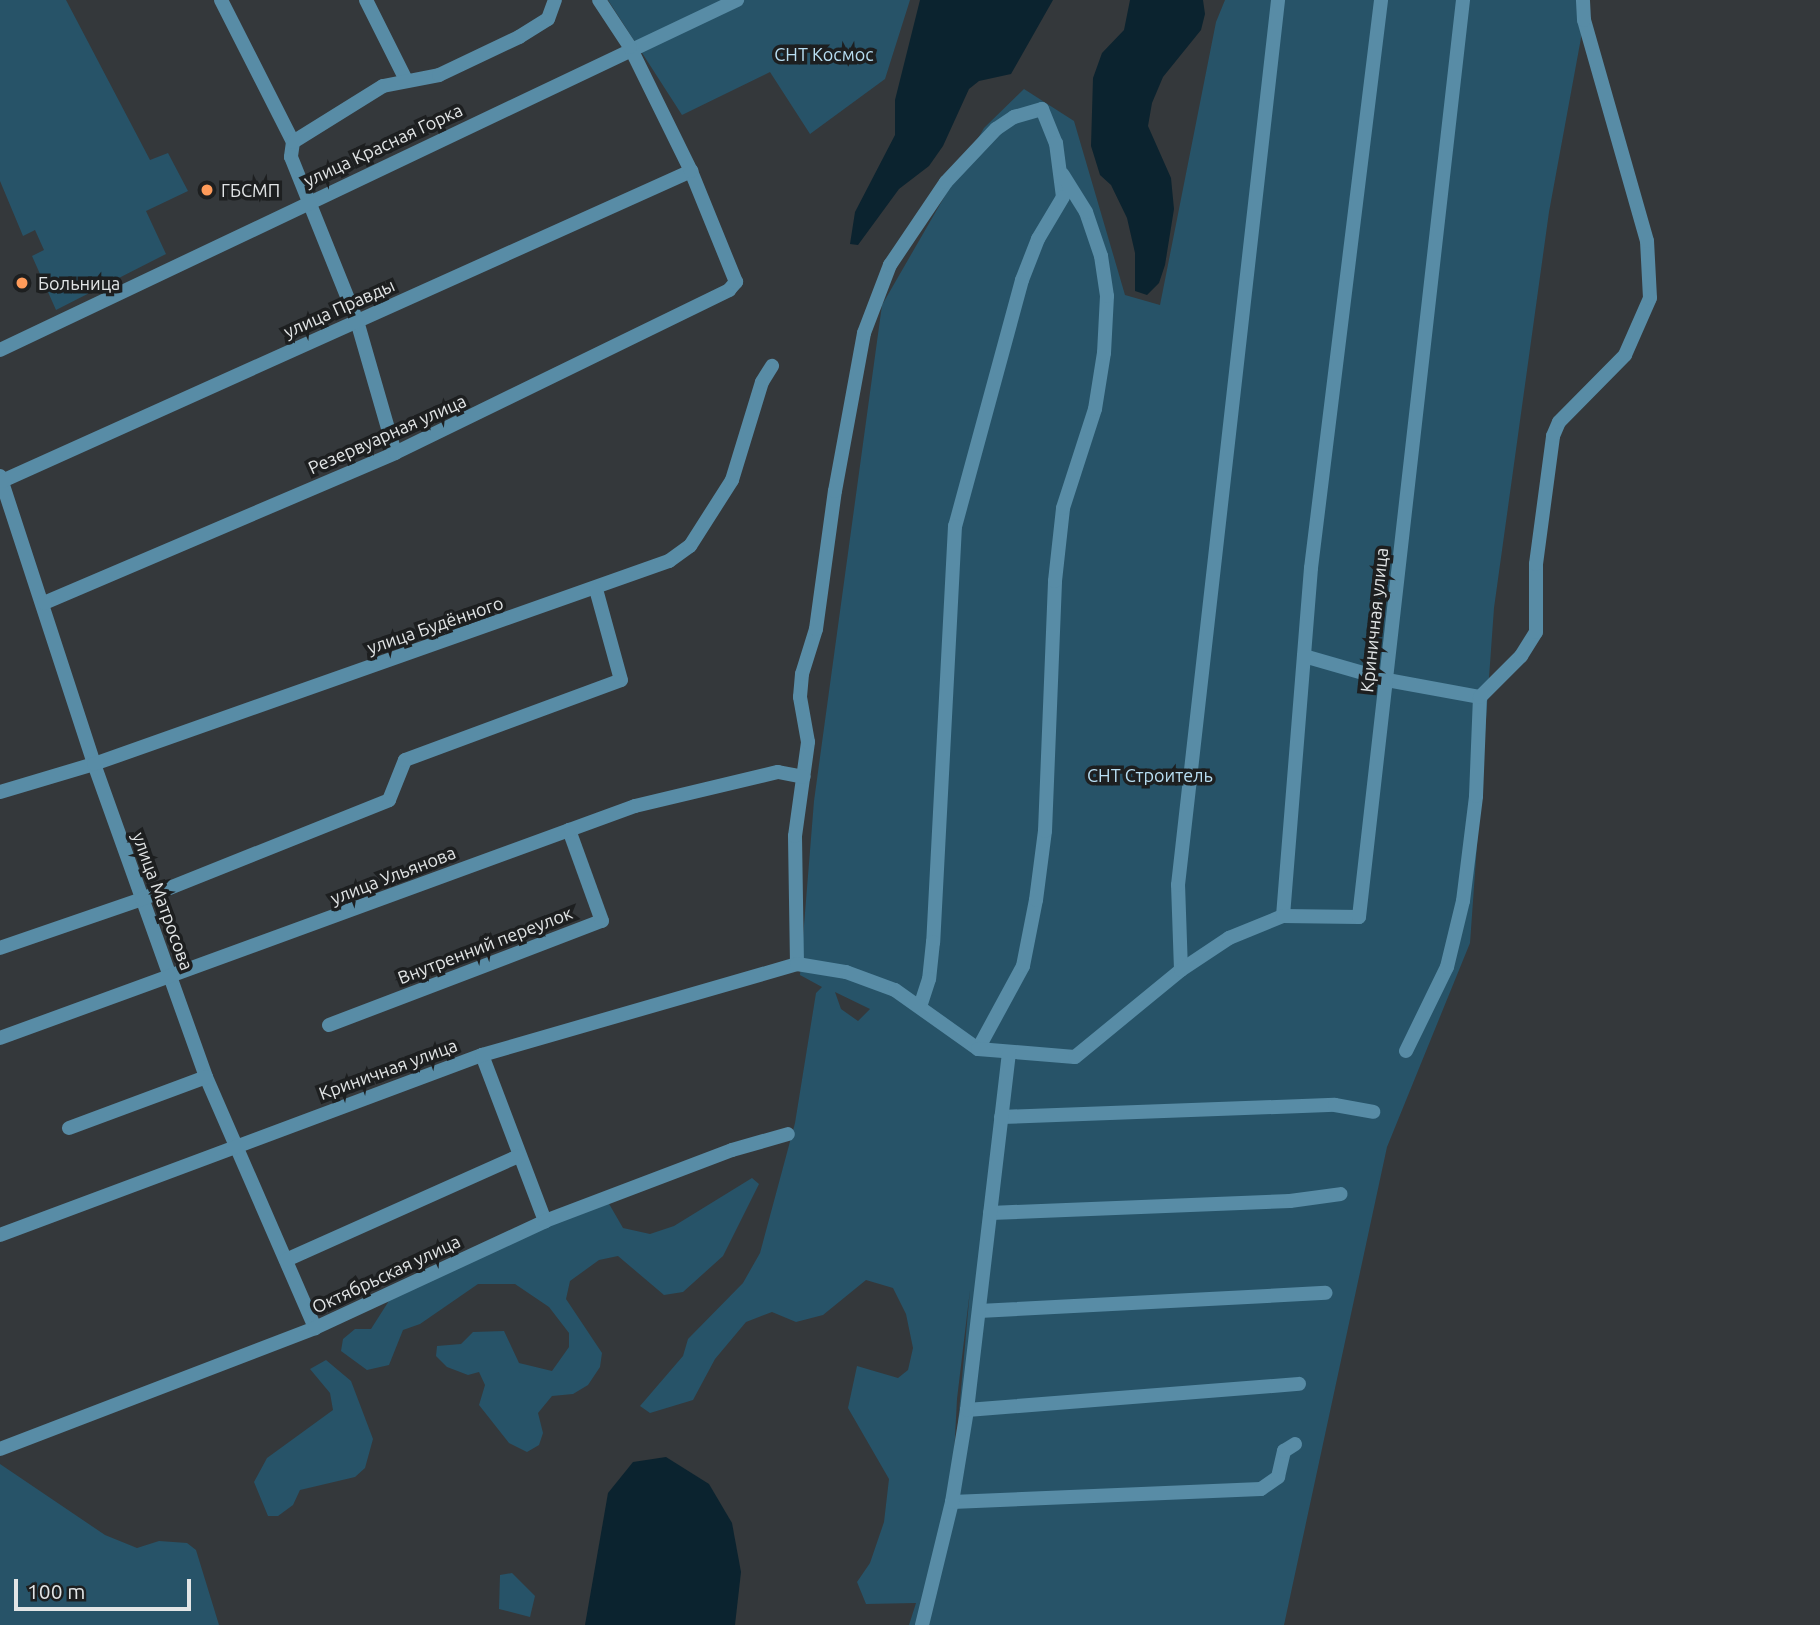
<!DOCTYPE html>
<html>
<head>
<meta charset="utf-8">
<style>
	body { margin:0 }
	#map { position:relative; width:1820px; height:1625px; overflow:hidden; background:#34383b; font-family:Ubuntu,sans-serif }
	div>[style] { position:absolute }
	.green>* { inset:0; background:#275368 }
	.water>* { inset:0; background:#0b232f }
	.minor>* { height:14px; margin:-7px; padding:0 7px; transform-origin:7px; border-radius:7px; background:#588ca6 }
	.dots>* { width:19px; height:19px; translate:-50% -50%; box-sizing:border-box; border:4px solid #1d1f20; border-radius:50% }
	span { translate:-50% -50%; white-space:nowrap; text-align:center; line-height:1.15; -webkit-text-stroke:7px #1d1f20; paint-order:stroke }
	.park-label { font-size:18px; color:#b8def2 }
	.street-label { font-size:18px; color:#e2e5e6 }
	.poi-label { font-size:18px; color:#e2e5e6 }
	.left { translate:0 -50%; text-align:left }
	.scale { position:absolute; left:14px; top:1579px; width:177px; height:32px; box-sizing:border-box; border:4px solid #e2e5e6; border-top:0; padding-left:9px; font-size:21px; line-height:24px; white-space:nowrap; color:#e2e5e6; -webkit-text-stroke:5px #1d1f20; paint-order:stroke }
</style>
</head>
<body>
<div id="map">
	<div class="green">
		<i style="clip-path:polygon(0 0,66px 0,150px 160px,168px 153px,188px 191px,146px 211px,166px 254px,56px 310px,32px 256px,44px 250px,35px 230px,23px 236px,0 181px)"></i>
		<i style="clip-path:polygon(608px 0,910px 0,885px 79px,810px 134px,770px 72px,682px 115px)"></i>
		<i style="clip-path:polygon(evenodd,1225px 0,1588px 0,1549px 212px,1494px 608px,1470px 943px,1387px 1147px,1284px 1625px,909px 1625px,916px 1603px,866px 1604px,857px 1582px,870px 1563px,884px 1522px,889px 1479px,848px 1408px,857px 1366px,898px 1378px,908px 1370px,913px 1348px,906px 1314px,893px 1288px,866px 1280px,823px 1315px,796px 1322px,772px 1312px,746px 1322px,715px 1359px,693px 1400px,650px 1413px,640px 1406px,683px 1356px,688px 1339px,743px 1283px,760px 1253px,795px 1123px,816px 993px,822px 987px,800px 975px,814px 801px,882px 305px,984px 128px,1024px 89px,1074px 121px,1125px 295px,1160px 305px,1216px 22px,1225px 0,835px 992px,870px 1009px,858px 1021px,841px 1009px,835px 992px,1225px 0,970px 1290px,955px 1456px,954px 1456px,957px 1399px,970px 1290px)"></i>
		<i style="clip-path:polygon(752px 1178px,759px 1184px,723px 1256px,683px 1292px,664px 1295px,618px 1256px,599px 1260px,570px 1281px,566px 1299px,602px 1353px,600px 1367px,588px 1385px,573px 1394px,552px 1396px,538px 1413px,543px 1433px,539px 1445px,527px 1452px,509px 1443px,479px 1405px,485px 1385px,479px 1372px,468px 1375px,447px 1367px,436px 1356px,437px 1346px,461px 1344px,473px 1332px,504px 1331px,519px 1363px,552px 1371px,569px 1347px,569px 1333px,549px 1307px,515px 1284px,478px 1284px,420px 1324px,403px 1330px,389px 1365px,367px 1370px,341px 1351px,343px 1339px,355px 1329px,371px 1329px,399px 1285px,608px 1202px,623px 1228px,650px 1234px,674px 1226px)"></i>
		<i style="clip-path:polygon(326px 1360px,351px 1381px,373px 1439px,365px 1468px,355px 1477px,300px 1490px,293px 1505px,278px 1516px,268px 1516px,254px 1482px,267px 1458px,333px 1410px,330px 1393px,310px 1369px)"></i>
		<i style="clip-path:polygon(0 1464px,105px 1535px,137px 1548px,159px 1541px,187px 1543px,196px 1550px,219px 1625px,0 1625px)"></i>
		<i style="clip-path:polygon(512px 1573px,535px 1596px,530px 1617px,499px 1609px,500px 1575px)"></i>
	</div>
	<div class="water">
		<i style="clip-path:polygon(920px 0,1053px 0,1011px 74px,979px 81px,969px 89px,943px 146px,929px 166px,899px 189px,858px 245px,850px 244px,855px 212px,895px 135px,895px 100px)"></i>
		<i style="clip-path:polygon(1130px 0,1203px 0,1205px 14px,1201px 30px,1163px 77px,1152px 103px,1148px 126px,1171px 178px,1174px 209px,1165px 265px,1159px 283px,1147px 295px,1135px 291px,1135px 253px,1127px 218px,1111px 185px,1100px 175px,1091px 146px,1093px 78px,1102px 53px,1124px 30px)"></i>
		<i style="clip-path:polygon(666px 1457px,709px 1484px,732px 1523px,741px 1572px,735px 1625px,585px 1625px,608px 1493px,633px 1462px)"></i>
	</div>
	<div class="minor">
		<i style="left:221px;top:0;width:159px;rotate:63.1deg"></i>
		<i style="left:293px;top:142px;width:15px;rotate:98deg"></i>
		<i style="left:291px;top:157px;width:177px;rotate:68.1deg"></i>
		<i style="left:357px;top:321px;width:137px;rotate:73.9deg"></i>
		<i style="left:366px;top:0;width:89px;rotate:63.4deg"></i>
		<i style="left:293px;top:142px;width:106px;rotate:-31.9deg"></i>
		<i style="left:383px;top:86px;width:57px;rotate:-11.1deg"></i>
		<i style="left:439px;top:75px;width:89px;rotate:-25.4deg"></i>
		<i style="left:519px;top:37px;width:34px;rotate:-32deg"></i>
		<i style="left:548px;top:19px;width:20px;rotate:-70deg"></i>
		<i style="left:0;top:350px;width:816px;rotate:-25.4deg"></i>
		<i style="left:0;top:476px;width:303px;rotate:71.9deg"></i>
		<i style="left:94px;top:764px;width:332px;rotate:70.3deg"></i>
		<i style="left:206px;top:1077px;width:274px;rotate:66.5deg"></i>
		<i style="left:2px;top:481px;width:756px;rotate:-24.22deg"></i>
		<i style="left:44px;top:603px;width:382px;rotate:-23.1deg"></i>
		<i style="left:395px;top:453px;width:372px;rotate:-26deg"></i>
		<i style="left:729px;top:290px;width:11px;rotate:-49deg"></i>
		<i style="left:736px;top:282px;width:120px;rotate:-112.1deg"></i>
		<i style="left:691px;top:171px;width:138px;rotate:-116.2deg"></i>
		<i style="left:630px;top:47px;width:56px;rotate:-123.4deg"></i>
		<i style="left:1304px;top:656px;width:86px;rotate:16.1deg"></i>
		<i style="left:1387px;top:680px;width:95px;rotate:10.4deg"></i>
		<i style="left:0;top:792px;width:98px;rotate:-16.6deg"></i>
		<i style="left:94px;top:764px;width:610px;rotate:-19.45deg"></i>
		<i style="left:669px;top:561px;width:26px;rotate:-36deg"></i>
		<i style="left:690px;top:546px;width:78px;rotate:-57.5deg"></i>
		<i style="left:732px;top:480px;width:102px;rotate:-73deg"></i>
		<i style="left:762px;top:382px;width:19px;rotate:-58deg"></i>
		<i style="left:1283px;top:916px;width:349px;rotate:-85.4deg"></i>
		<i style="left:1311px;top:568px;width:572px;rotate:-82.97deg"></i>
		<i style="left:0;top:948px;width:150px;rotate:-19deg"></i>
		<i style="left:142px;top:899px;width:266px;rotate:-21.8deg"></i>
		<i style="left:389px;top:800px;width:43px;rotate:-68.2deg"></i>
		<i style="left:405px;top:760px;width:230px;rotate:-20.3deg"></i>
		<i style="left:621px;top:680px;width:94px;rotate:-105.4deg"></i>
		<i style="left:797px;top:964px;width:128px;rotate:-90.9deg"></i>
		<i style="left:795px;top:836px;width:95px;rotate:-82.1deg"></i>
		<i style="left:808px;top:742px;width:46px;rotate:-100.1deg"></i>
		<i style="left:800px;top:697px;width:23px;rotate:-85deg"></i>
		<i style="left:802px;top:674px;width:47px;rotate:-72.7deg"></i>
		<i style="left:816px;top:629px;width:139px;rotate:-82.2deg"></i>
		<i style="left:835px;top:491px;width:161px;rotate:-79.6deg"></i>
		<i style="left:864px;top:333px;width:73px;rotate:-69.1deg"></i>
		<i style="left:890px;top:265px;width:100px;rotate:-56deg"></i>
		<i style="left:946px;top:182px;width:73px;rotate:-46.7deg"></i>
		<i style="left:996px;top:129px;width:22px;rotate:-34deg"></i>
		<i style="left:1014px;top:117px;width:29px;rotate:-16deg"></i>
		<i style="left:1042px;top:109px;width:37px;rotate:68deg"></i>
		<i style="left:1056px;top:143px;width:54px;rotate:82.6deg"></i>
		<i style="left:1063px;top:197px;width:49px;rotate:120.8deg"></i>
		<i style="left:1038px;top:239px;width:44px;rotate:111.3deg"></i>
		<i style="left:1022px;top:280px;width:255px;rotate:105.2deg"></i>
		<i style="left:955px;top:526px;width:417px;rotate:93deg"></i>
		<i style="left:933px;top:942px;width:37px;rotate:96deg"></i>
		<i style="left:929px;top:979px;width:26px;rotate:108deg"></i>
		<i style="left:1181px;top:970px;width:85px;rotate:-92deg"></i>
		<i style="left:1178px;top:885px;width:891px;rotate:-83.55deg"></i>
		<i style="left:329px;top:1025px;width:292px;rotate:-20.9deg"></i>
		<i style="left:602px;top:921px;width:97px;rotate:-109.9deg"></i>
		<i style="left:0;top:1038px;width:676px;rotate:-20.07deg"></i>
		<i style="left:635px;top:806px;width:147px;rotate:-13.4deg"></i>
		<i style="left:778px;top:772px;width:26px;rotate:11deg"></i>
		<i style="left:978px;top:1049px;width:94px;rotate:-61.5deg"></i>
		<i style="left:1023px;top:966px;width:67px;rotate:-78.9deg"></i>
		<i style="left:1036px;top:900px;width:70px;rotate:-82.6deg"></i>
		<i style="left:1045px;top:831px;width:250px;rotate:-87.7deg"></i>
		<i style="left:1055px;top:581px;width:73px;rotate:-83.7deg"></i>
		<i style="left:1063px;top:508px;width:104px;rotate:-72.1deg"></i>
		<i style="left:1095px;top:409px;width:57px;rotate:-80.9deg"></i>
		<i style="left:1104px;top:353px;width:57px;rotate:-87deg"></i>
		<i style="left:1107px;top:296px;width:40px;rotate:-98.5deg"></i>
		<i style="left:1101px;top:256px;width:46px;rotate:-108.8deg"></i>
		<i style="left:1086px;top:212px;width:44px;rotate:-121.9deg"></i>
		<i style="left:1406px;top:1051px;width:93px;rotate:-64deg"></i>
		<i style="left:1447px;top:967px;width:68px;rotate:-76.4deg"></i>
		<i style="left:1463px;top:901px;width:106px;rotate:-82.9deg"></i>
		<i style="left:1476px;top:796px;width:99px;rotate:-87.7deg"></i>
		<i style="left:1480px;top:697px;width:58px;rotate:-45deg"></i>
		<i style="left:1521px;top:656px;width:28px;rotate:-58deg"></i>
		<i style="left:1536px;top:632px;width:68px;rotate:-90deg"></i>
		<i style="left:1536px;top:564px;width:129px;rotate:-82.4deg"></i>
		<i style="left:1553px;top:436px;width:15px;rotate:-67deg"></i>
		<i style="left:1559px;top:422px;width:94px;rotate:-45.4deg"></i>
		<i style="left:1625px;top:355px;width:62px;rotate:-66.3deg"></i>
		<i style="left:1650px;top:298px;width:57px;rotate:-93deg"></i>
		<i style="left:1647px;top:241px;width:230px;rotate:-105.9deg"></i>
		<i style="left:1584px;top:20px;width:20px;rotate:-93deg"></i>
		<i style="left:482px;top:1055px;width:178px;rotate:69.2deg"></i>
		<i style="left:1001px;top:1117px;width:334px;rotate:-2.1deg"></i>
		<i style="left:1335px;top:1105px;width:39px;rotate:10deg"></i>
		<i style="left:69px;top:1128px;width:146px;rotate:-20.4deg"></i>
		<i style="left:990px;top:1213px;width:300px;rotate:-2.3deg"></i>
		<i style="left:1290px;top:1201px;width:51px;rotate:-7.8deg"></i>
		<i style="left:0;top:1235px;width:515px;rotate:-20.48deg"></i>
		<i style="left:482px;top:1055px;width:328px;rotate:-16.1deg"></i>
		<i style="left:797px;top:964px;width:50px;rotate:9.3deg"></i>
		<i style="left:846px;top:972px;width:52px;rotate:20.2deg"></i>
		<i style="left:895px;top:990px;width:102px;rotate:35.4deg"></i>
		<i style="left:978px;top:1049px;width:97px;rotate:4.7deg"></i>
		<i style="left:1075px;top:1057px;width:137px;rotate:-39.4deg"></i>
		<i style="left:1181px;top:970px;width:58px;rotate:-33.7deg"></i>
		<i style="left:1229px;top:938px;width:58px;rotate:-22.2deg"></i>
		<i style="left:1283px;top:916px;width:76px;rotate:0.8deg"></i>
		<i style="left:1359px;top:917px;width:923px;rotate:-83.53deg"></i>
		<i style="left:286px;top:1260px;width:254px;rotate:-24.1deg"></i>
		<i style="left:979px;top:1311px;width:347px;rotate:-3deg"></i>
		<i style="left:967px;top:1410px;width:333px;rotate:-4.5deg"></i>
		<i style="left:0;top:1449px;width:337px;rotate:-21deg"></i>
		<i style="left:315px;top:1328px;width:254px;rotate:-24.9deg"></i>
		<i style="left:545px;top:1221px;width:200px;rotate:-20.8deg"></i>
		<i style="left:732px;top:1150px;width:58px;rotate:-15.9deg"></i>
		<i style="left:952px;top:1502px;width:309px;rotate:-2.4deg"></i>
		<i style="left:1261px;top:1489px;width:21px;rotate:-35deg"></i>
		<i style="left:1278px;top:1477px;width:27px;rotate:-77deg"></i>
		<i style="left:1284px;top:1451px;width:13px;rotate:-32deg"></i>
		<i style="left:922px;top:1625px;width:127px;rotate:-76.3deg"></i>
		<i style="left:952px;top:1502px;width:93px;rotate:-80.7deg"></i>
		<i style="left:967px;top:1410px;width:358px;rotate:-83.3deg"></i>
	</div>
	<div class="dots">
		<i style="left:207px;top:190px;background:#ff9b5a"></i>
		<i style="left:22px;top:283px;background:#ff9b5a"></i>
	</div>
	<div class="park-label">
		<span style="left:824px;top:54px">СНТ Космос</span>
		<span style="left:1150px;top:775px">СНТ Строитель</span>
	</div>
	<div class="street-label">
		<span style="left:383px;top:145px;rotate:-25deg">улица Красная Горка</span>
		<span style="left:339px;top:308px;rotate:-24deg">улица Правды</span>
		<span style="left:387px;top:434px;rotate:-24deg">Резервуарная улица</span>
		<span style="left:1374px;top:620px;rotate:-84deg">Криничная улица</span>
		<span style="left:435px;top:625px;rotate:-19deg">улица Будённого</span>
		<span style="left:393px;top:875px;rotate:-21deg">улица Ульянова</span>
		<span style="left:163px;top:901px;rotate:70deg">улица Матросова</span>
		<span style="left:485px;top:945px;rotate:-21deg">Внутренний переулок</span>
		<span style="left:388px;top:1069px;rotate:-20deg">Криничная улица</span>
		<span style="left:386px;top:1274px;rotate:-25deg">Октябрьская улица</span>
	</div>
	<div class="poi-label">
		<span class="left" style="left:221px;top:190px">ГБСМП</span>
		<span class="left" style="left:38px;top:283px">Больница</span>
	</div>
	<div class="scale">100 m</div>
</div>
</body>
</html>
